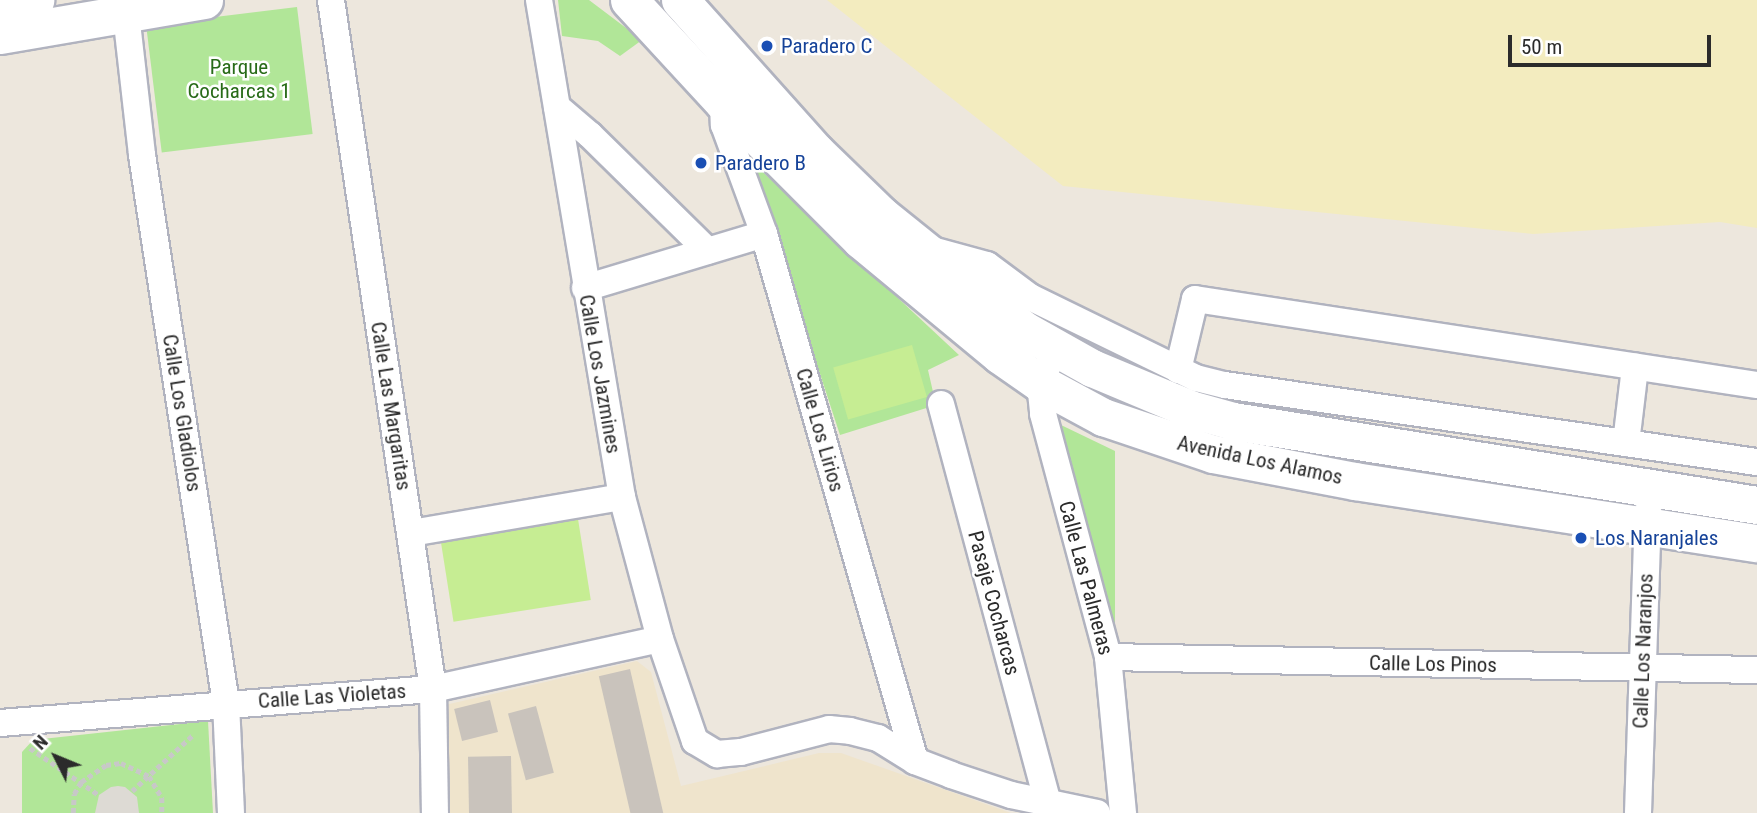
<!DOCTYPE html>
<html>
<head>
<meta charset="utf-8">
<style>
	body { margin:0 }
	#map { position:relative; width:1757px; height:813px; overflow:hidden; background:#ede7dd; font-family:"Roboto Condensed",sans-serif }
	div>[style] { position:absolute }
	.education>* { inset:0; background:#efe4cc }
	.green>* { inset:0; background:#b1e698; transform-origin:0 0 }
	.sand>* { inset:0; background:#f3ecbf }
	.pitch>* { inset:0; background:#c6ed93; transform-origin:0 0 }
	.plaza>* { inset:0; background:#dddad4 }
	.building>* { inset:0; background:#c9c3bc; transform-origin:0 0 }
	.path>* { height:4.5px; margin-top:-2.25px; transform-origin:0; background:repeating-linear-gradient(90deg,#c8c8c8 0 5px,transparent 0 8.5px) }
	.roads { filter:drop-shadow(2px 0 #b1b3bf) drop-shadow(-2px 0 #b1b3bf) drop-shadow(0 2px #b1b3bf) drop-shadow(0 -2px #b1b3bf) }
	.minor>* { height:26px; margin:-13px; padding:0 13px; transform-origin:13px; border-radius:13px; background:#fff }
	.secondary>* { height:37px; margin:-18.5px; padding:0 18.5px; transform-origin:18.5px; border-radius:18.5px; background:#fff }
	.dots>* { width:19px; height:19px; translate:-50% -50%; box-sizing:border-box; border:4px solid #fff; border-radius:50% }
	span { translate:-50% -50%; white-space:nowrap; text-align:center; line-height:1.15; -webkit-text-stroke:5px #fff; paint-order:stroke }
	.transit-label { font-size:21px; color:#164399 }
	.left { translate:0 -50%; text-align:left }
	.park-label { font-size:21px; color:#286b18 }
	.street-label { font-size:21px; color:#2b2b2b }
	.north { position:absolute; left:21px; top:722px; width:70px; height:70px; -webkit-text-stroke:5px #fff; paint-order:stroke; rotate:313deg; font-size:19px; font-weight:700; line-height:28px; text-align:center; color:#2b2b2b }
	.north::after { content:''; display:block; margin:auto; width:24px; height:32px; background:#2b2b2b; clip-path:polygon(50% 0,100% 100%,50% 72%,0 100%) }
	.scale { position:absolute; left:1508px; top:35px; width:203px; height:32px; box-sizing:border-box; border:4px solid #2b2b2b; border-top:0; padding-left:9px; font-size:21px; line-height:24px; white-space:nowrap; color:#2b2b2b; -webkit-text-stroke:5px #fff; paint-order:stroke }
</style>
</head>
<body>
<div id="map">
	<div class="education">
		<i style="clip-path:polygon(637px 661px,651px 672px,681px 786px,819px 753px,841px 753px,1011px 813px,446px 813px,445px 705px)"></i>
	</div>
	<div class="green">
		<i style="clip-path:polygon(558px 0,589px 0,642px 40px,620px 56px,598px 41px,562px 36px)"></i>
		<i style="left:297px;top:7px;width:128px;height:152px;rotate:83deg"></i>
		<i style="clip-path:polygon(750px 160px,959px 355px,928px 370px,936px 405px,840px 435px)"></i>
		<i style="clip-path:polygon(1061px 425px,1115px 451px,1115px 628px,1108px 629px,1105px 622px)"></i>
		<i style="clip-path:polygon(208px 721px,213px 813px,22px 813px,22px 752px,33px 740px)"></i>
	</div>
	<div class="sand">
		<i style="clip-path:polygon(827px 0,1757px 0,1757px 228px,1720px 222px,1533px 234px,1063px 186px)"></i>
	</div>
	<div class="pitch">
		<i style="left:912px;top:345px;width:54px;height:82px;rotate:74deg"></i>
		<i style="left:578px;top:519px;width:82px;height:139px;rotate:81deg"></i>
	</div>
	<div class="plaza">
		<i style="clip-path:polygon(118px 786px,125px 787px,137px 797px,139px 813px,95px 813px,99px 795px,111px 787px)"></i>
	</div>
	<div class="building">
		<i style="left:630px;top:669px;width:148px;height:32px;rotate:77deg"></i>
		<i style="left:490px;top:700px;width:33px;height:37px;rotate:76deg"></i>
		<i style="left:536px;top:706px;width:69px;height:29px;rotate:75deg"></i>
		<i style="left:511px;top:756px;width:57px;height:43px;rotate:89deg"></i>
	</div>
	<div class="path">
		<i style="left:30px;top:748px;width:83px;rotate:34.3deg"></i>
		<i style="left:132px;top:791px;width:83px;rotate:-42.6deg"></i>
		<i style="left:73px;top:813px;width:19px;rotate:-87deg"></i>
		<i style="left:74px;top:794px;width:14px;rotate:-60deg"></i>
		<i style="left:81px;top:782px;width:30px;rotate:-34deg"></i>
		<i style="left:106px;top:765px;width:15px;rotate:-8deg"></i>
		<i style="left:121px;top:763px;width:31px;rotate:25deg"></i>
		<i style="left:149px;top:776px;width:26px;rotate:59deg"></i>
		<i style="left:162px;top:798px;width:15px;rotate:90deg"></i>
	</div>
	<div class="roads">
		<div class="minor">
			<i style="left:331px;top:0;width:697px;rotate:81.58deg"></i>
			<i style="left:433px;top:689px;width:124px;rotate:89.1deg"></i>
			<i style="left:539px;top:0;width:504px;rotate:80.52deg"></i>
			<i style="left:622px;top:497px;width:147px;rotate:75deg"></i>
			<i style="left:660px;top:639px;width:108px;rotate:71.1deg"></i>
			<i style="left:695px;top:741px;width:26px;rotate:31deg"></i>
			<i style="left:717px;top:754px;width:24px;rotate:-5deg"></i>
			<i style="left:741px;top:752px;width:91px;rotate:-14.6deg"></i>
			<i style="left:829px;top:729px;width:21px;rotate:5deg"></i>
			<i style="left:850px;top:731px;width:29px;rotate:14deg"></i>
			<i style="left:878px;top:738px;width:44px;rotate:31.9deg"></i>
			<i style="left:915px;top:761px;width:39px;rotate:21deg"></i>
			<i style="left:951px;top:775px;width:63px;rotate:18.4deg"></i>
			<i style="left:1011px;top:795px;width:88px;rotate:11.8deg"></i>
			<i style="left:126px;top:14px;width:142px;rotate:83.5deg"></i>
			<i style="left:142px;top:155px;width:554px;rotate:81.29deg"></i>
			<i style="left:226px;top:703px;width:110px;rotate:87.4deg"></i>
			<i style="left:723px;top:102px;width:23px;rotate:88deg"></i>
			<i style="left:724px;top:125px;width:116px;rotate:69.8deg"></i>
			<i style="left:764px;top:234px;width:548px;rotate:74.01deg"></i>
			<i style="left:557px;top:107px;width:43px;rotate:40.3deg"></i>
			<i style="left:590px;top:135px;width:165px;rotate:44.5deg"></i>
			<i style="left:932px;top:250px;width:57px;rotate:15.3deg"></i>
			<i style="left:987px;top:265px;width:54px;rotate:36.7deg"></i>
			<i style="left:1030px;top:297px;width:185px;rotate:26deg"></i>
			<i style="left:1196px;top:378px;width:30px;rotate:14deg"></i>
			<i style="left:1225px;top:385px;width:538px;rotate:8.24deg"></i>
			<i style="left:585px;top:288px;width:187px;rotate:-16.8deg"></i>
			<i style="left:1056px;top:348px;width:38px;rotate:115deg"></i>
			<i style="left:1040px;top:383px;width:31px;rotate:84deg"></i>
			<i style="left:1043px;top:414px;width:252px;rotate:75deg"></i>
			<i style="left:1108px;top:657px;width:157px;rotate:84.5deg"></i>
			<i style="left:1178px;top:370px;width:73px;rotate:-76.5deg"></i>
			<i style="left:1195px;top:299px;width:569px;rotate:8.7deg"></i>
			<i style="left:941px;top:404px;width:413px;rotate:75deg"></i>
			<i style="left:1626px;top:443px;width:77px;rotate:-83.2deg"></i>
			<i style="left:411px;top:533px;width:214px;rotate:-9.7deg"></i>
			<i style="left:1108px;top:657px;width:649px;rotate:1.15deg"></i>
			<i style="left:0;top:723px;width:434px;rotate:-4.5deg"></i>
			<i style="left:433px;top:689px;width:232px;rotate:-12.4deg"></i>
			<i style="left:1638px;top:813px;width:303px;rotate:-88.1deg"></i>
		</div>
		<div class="secondary">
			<i style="left:629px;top:0;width:139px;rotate:47.3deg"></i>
			<i style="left:723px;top:102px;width:195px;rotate:45deg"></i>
			<i style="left:861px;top:240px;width:180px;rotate:39.6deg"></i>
			<i style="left:1000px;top:355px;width:49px;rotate:35deg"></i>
			<i style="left:1040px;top:383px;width:72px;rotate:28.4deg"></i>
			<i style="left:1103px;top:417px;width:116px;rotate:18.6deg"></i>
			<i style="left:1213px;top:454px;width:145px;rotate:10.8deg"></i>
			<i style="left:1355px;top:481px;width:407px;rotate:8.8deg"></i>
			<i style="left:680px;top:0;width:205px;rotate:48.2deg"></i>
			<i style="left:817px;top:153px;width:89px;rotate:44.1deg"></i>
			<i style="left:881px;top:215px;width:184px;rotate:38.8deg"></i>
			<i style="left:1024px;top:330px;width:78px;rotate:29.2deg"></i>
			<i style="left:1092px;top:368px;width:106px;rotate:22.7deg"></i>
			<i style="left:1190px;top:409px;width:45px;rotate:15.6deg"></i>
			<i style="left:1233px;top:421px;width:531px;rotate:9.11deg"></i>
			<i style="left:0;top:7px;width:36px;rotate:-11deg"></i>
			<i style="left:0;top:35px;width:207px;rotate:-9.7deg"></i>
		</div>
	</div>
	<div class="dots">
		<i style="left:767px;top:46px;background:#1a4fb4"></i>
		<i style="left:701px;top:163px;background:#1a4fb4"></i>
		<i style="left:1581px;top:538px;background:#1a4fb4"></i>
	</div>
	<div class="transit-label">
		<span class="left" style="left:781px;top:46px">Paradero C</span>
		<span class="left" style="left:715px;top:163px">Paradero B</span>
		<span class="left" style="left:1595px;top:538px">Los Naranjales</span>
	</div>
	<div class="park-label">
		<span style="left:239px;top:79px">Parque<br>Cocharcas 1</span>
	</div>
	<div class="street-label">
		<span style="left:600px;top:374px;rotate:80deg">Calle Los Jazmines</span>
		<span style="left:391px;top:406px;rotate:81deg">Calle Las Margaritas</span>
		<span style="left:182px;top:413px;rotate:81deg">Calle Los Gladiolos</span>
		<span style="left:820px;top:430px;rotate:74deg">Calle Los Lirios</span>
		<span style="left:1260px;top:460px;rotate:12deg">Avenida Los Alamos</span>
		<span style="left:1086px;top:578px;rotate:75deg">Calle Las Palmeras</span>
		<span style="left:994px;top:603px;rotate:75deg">Pasaje Cocharcas</span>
		<span style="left:1643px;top:651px;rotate:-88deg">Calle Los Naranjos</span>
		<span style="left:1433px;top:664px;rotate:1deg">Calle Los Pinos</span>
		<span style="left:332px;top:696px;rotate:-4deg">Calle Las Violetas</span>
	</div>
	<div class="north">N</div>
	<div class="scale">50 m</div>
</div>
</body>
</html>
